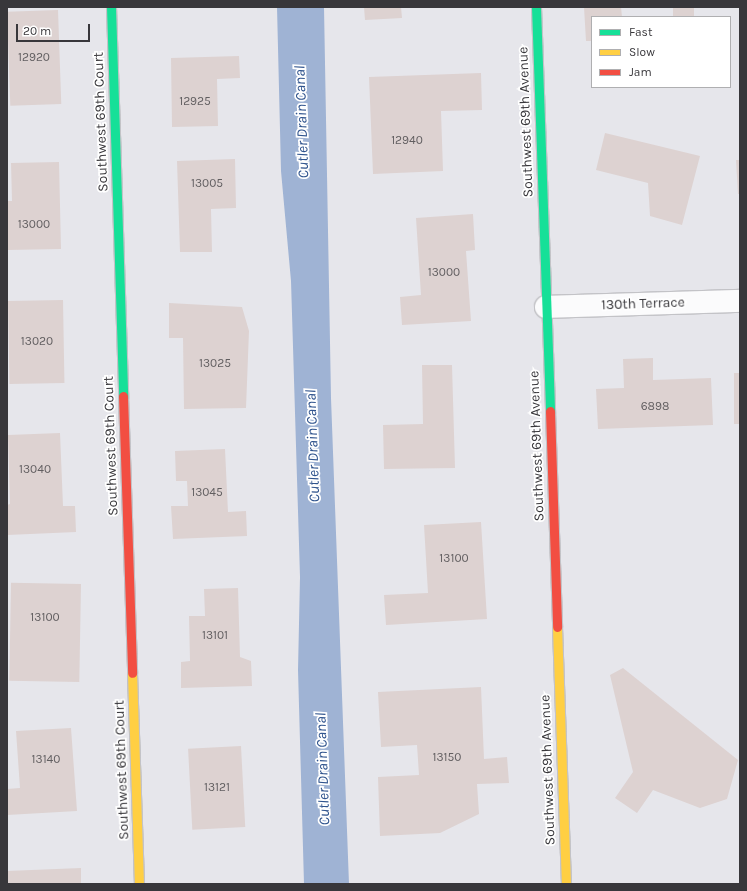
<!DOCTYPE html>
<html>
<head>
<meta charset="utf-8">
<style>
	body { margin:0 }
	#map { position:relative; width:747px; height:891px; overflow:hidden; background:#e6e6eb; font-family:Karla,sans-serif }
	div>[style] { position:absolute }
	.water>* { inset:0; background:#9fb3d4 }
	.building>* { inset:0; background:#ddd2d1; transform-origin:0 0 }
	.roads { filter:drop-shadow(1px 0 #c3c3c7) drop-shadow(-1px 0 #c3c3c7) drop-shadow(0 1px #c3c3c7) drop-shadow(0 -1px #c3c3c7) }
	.street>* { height:22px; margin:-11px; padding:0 11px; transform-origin:11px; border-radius:11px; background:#fbfbfc }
	.fast>* { height:9px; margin:-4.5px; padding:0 4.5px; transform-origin:4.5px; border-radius:4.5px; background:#16e098 }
	.slow>* { height:9px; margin:-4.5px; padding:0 4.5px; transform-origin:4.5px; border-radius:4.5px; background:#ffcf43 }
	.jam>* { height:9px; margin:-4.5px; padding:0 4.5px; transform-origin:4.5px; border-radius:4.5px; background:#f24e42 }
	span { translate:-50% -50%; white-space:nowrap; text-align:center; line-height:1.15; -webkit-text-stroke:3.5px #fff; paint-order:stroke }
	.number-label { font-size:12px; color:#615e60 }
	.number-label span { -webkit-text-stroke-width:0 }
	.street-label { font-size:14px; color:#38373b }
	.water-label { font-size:15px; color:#2f538d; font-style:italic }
	.frame { position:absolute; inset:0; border:8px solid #38373b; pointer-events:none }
	.legend { position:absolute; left:591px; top:16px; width:140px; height:72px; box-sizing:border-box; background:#fff; border:1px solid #afafb1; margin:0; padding:5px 7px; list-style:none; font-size:12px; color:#38373b }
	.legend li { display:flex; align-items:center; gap:8px; height:20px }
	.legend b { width:20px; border:1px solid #afafb1 }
	.scale { position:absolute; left:16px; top:24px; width:74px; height:18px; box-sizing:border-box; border:2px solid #38373b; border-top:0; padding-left:5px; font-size:12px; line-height:14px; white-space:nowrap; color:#38373b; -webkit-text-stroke:3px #fff; paint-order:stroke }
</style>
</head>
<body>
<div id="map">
	<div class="water">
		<i style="clip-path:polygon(277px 7px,324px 7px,331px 398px,349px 884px,304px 884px,298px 670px,300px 577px,291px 281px,281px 171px)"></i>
	</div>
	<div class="building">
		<i style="clip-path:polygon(364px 7px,401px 7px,402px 18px,365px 20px)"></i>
		<i style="clip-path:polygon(584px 7px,621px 7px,622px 17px,592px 17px,592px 41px,586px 41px)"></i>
		<i style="left:673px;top:7px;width:21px;height:10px"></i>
		<i style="left:58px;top:10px;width:94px;height:51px;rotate:88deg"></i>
		<i style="clip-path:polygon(239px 56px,240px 78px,217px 79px,218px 126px,172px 127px,171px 58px)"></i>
		<i style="clip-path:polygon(481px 73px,482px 110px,441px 111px,443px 171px,373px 174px,369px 77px)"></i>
		<i style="clip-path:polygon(605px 133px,700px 156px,682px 225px,650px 216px,648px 183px,596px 170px)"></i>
		<i style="clip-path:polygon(235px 159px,236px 208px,211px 209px,212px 252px,180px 252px,177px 161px)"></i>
		<i style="clip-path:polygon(736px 160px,740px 160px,740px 194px,738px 194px)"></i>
		<i style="clip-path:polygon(59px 162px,61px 249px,7px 250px,7px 201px,12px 201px,11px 163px)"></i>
		<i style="clip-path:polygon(473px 214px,475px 250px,466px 251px,471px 321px,402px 325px,400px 297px,421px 295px,416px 218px)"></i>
		<i style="left:63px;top:300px;width:83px;height:55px;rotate:89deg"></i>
		<i style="clip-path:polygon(169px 303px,242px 307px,249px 331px,246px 408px,184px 409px,183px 338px,169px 338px)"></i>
		<i style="clip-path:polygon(653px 358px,653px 380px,711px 378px,713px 425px,598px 429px,596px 389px,624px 388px,623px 359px)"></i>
		<i style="clip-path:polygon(422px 365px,452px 365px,455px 468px,384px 469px,383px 425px,423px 424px)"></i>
		<i style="left:734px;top:373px;width:6px;height:51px"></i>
		<i style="clip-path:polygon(60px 433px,63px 506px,75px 506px,76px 532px,7px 535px,7px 505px,10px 504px,8px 435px)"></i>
		<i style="clip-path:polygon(225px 449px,228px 512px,246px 511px,247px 536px,173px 539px,171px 506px,188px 506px,187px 481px,176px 481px,175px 451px)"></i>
		<i style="clip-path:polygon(481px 522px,487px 619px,386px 625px,384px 595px,428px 593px,424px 525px)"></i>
		<i style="left:81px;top:584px;width:98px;height:70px;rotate:91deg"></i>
		<i style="clip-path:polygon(238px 588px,240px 657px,251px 661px,252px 686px,181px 688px,181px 662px,190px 661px,189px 616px,205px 616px,204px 589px)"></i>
		<i style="clip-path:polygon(623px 668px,738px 760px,727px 799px,700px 808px,653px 790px,637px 813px,615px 798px,633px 772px,610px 675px)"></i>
		<i style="clip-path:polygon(481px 687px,484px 759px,507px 757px,509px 783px,477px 784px,479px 814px,440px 833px,380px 836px,378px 777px,419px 775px,417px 745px,381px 747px,378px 692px)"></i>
		<i style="clip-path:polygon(71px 728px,77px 811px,7px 815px,7px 789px,20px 788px,16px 731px)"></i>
		<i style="left:241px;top:746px;width:81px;height:53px;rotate:87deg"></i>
		<i style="clip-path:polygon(81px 868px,81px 884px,7px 884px,7px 871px)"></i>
	</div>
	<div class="roads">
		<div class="street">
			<i style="left:546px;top:307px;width:194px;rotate:-1.8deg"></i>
		</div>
		<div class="fast">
			<i style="left:111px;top:7px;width:389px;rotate:88.2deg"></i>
			<i style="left:536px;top:7px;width:404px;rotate:88deg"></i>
		</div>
		<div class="slow">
			<i style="left:557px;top:627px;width:257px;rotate:88deg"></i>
			<i style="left:132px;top:673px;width:211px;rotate:88.1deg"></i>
		</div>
		<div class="jam">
			<i style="left:123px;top:396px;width:277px;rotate:88.1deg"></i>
			<i style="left:550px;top:411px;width:216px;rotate:88.1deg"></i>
		</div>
	</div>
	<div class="number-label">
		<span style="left:34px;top:58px">12920</span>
		<span style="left:195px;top:102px">12925</span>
		<span style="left:407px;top:141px">12940</span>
		<span style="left:207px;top:184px">13005</span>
		<span style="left:34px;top:225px">13000</span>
		<span style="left:444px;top:273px">13000</span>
		<span style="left:37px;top:342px">13020</span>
		<span style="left:215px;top:364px">13025</span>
		<span style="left:655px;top:407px">6898</span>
		<span style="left:35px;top:470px">13040</span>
		<span style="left:207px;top:493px">13045</span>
		<span style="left:454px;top:559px">13100</span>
		<span style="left:45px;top:618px">13100</span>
		<span style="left:215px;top:636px">13101</span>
		<span style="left:447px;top:758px">13150</span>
		<span style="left:46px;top:760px">13140</span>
		<span style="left:217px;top:788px">13121</span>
	</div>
	<div class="street-label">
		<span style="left:101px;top:122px;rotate:-92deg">Southwest 69th Court</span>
		<span style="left:526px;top:122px;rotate:-92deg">Southwest 69th Avenue</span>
		<span style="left:643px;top:304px;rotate:-2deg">130th Terrace</span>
		<span style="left:111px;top:446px;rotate:-92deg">Southwest 69th Court</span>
		<span style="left:537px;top:446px;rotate:-92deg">Southwest 69th Avenue</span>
		<span style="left:122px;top:770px;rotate:-92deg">Southwest 69th Court</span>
		<span style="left:548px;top:770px;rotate:-92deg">Southwest 69th Avenue</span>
	</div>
	<div class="water-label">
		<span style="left:302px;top:122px;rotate:-92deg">Cutler Drain Canal</span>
		<span style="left:313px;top:446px;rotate:-92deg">Cutler Drain Canal</span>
		<span style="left:323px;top:769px;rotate:-92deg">Cutler Drain Canal</span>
	</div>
	<div class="frame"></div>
	<ul class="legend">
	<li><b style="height:5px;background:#16e098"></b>Fast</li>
	<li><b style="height:5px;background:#ffcf43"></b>Slow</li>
	<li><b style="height:5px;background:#f24e42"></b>Jam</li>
	</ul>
	<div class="scale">20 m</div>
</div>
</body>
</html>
